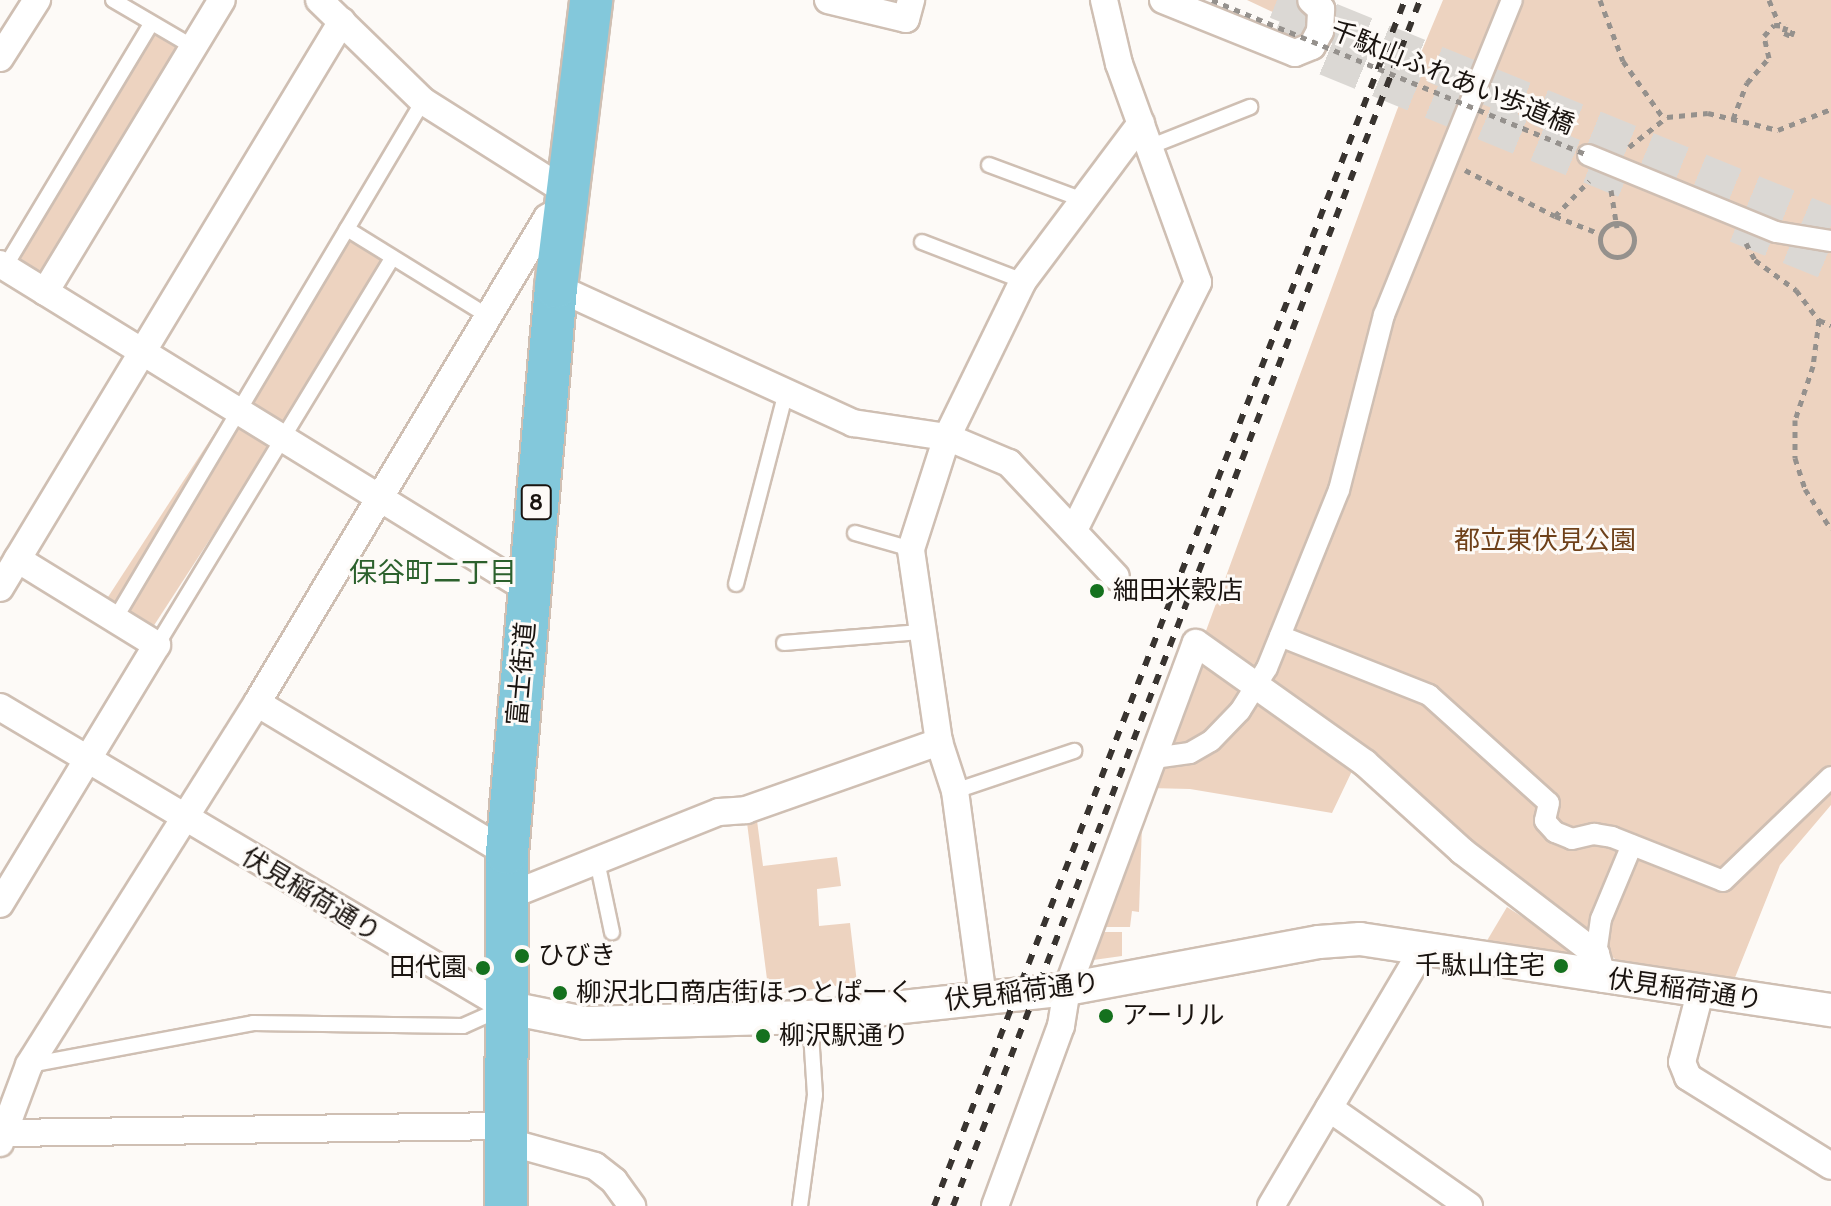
<!DOCTYPE html>
<html>
<head>
<meta charset="utf-8">
<style>
	body { margin:0 }
	#map { position:relative; width:1831px; height:1206px; overflow:hidden; background:#fdfaf7; font-family:Cabin,"Noto Sans JP",sans-serif }
	div>[style] { position:absolute }
	.green>* { inset:0; background:#edd3c0; transform-origin:0 0 }
	.secondary-tunnel>* { height:38px; margin-top:-19px; transform-origin:0; background:repeating-linear-gradient(90deg,#dbd8d4 0 38px,transparent 0 57px) }
	.path>* { height:5px; margin-top:-2.5px; transform-origin:0; background:repeating-linear-gradient(90deg,#95918d 0 6px,transparent 0 12px) }
	.path>.ring { margin:-2.5px; padding:0; box-sizing:content-box; background:none; border:5px solid #95918d; border-radius:50% }
	.roads { filter:drop-shadow(2px 0 #cfbfb3) drop-shadow(-2px 0 #cfbfb3) drop-shadow(0 2px #cfbfb3) drop-shadow(0 -2px #cfbfb3) }
	.service>* { height:14px; margin:-7px; padding:0 7px; transform-origin:7px; border-radius:7px; background:#fff }
	.pedestrian>* { height:20px; margin:-10px; padding:0 10px; transform-origin:10px; border-radius:10px; background:#fff }
	.minor>* { height:26px; margin:-13px; padding:0 13px; transform-origin:13px; border-radius:13px; background:#fff }
	.tertiary>* { height:32px; margin:-16px; padding:0 16px; transform-origin:16px; border-radius:16px; background:#fff }
	.primary>* { height:42px; margin:-21px; padding:0 21px; transform-origin:21px; border-radius:21px; background:#83c8db }
	.rail>* { height:6px; margin-top:-3px; transform-origin:0; background:repeating-linear-gradient(90deg,#393430 0 10px,transparent 0 20px) }
	.path-bridge>* { height:5px; margin-top:-2.5px; transform-origin:0; background:repeating-linear-gradient(90deg,#95918d 0 6px,transparent 0 12px) }
	.dots>* { width:22px; height:22px; translate:-50% -50%; box-sizing:border-box; border:4px solid #fdfaf7; border-radius:50% }
	span { translate:-50% -50%; white-space:nowrap; text-align:center; line-height:1.15; -webkit-text-stroke:6px #fdfaf7; paint-order:stroke }
	.shield-label span { padding:2px 6px; background:#fdfaf7; border:2px solid; border-radius:6px; -webkit-text-stroke-width:0 }
	.shield-label { font-size:24px; color:#1a1410; font-weight:700 }
	.street-label { font-size:26px; color:#1a1410 }
	.park-label { font-size:26px; color:#6f411a }
	.poi-label { font-size:26px; color:#1a1410 }
	.left { translate:0 -50%; text-align:left }
	.right { translate:-100% -50%; text-align:right }
	.neighbourhood-label { font-size:28px; color:#2c612d }
</style>
</head>
<body>
<div id="map">
	<div class="green">
		<i style="clip-path:polygon(1247px 0,1290px 0,1304px 6px,1311px 30px)"></i>
		<i style="clip-path:polygon(1443px 0,1831px 0,1831px 805px,1780px 865px,1734px 980px,1628px 969px,1203px 639px,1397px 110px)"></i>
		<i style="left:151px;top:24px;width:48px;height:283px;rotate:29deg"></i>
		<i style="left:347px;top:229px;width:54px;height:454px;rotate:33deg"></i>
		<i style="clip-path:polygon(1199px 653px,1353px 769px,1332px 813px,1190px 789px,1149px 788px)"></i>
		<i style="clip-path:polygon(1143px 796px,1139px 912px,1132px 911px,1130px 927px,1098px 927px)"></i>
		<i style="clip-path:polygon(756px 813px,763px 866px,837px 857px,841px 886px,817px 889px,819px 926px,850px 923px,857px 983px,769px 995px,746px 815px)"></i>
		<i style="clip-path:polygon(1507px 907px,1572px 949px,1582px 962px,1485px 944px)"></i>
		<i style="clip-path:polygon(1097px 932px,1122px 932px,1122px 956px,1086px 961px)"></i>
	</div>
	<div class="secondary-tunnel">
		<i style="left:1277px;top:0;width:598px;rotate:22.19deg"></i>
		<i style="left:1274px;top:35px;width:383px;rotate:22.3deg"></i>
		<i style="left:1737px;top:224px;width:101px;rotate:22deg"></i>
	</div>
	<div class="path">
		<i style="left:1600px;top:0;width:65px;rotate:69.3deg"></i>
		<i style="left:1623px;top:61px;width:71px;rotate:54.7deg"></i>
		<i style="left:1769px;top:0;width:26px;rotate:67deg"></i>
		<i style="left:1733px;top:119px;width:39px;rotate:-69deg"></i>
		<i style="left:1747px;top:83px;width:33px;rotate:-49deg"></i>
		<i style="left:1769px;top:58px;width:23px;rotate:-103deg"></i>
		<i style="left:1764px;top:36px;width:15px;rotate:-48deg"></i>
		<i style="left:1774px;top:25px;width:12px;rotate:5deg"></i>
		<i style="left:1786px;top:26px;width:7px;rotate:106deg"></i>
		<i style="left:1784px;top:33px;width:8px;rotate:23deg"></i>
		<i style="left:1791px;top:36px;width:9px;rotate:-69deg"></i>
		<i style="left:1629px;top:147px;width:48px;rotate:-38.3deg"></i>
		<i style="left:1667px;top:117px;width:41px;rotate:-5.6deg"></i>
		<i style="left:1708px;top:113px;width:72px;rotate:13.7deg"></i>
		<i style="left:1778px;top:130px;width:57px;rotate:-21.6deg"></i>
		<i style="left:1465px;top:170px;width:101px;rotate:27.1deg"></i>
		<i style="left:1555px;top:216px;width:49px;rotate:-45.8deg"></i>
		<i style="left:1611px;top:190px;width:38px;rotate:81deg"></i>
		<i style="left:1555px;top:216px;width:52px;rotate:21.6deg"></i>
		<i class="ring" style="left:1600px;top:223px;width:29px;height:29px"></i>
		<i style="left:1746px;top:243px;width:19px;rotate:62deg"></i>
		<i style="left:1755px;top:260px;width:51px;rotate:36.2deg"></i>
		<i style="left:1796px;top:290px;width:38px;rotate:53deg"></i>
		<i style="left:1819px;top:320px;width:46px;rotate:97.4deg"></i>
		<i style="left:1813px;top:366px;width:57px;rotate:108.4deg"></i>
		<i style="left:1795px;top:420px;width:38px;rotate:90deg"></i>
		<i style="left:1795px;top:458px;width:33px;rotate:72deg"></i>
		<i style="left:1805px;top:489px;width:48px;rotate:57deg"></i>
		<i style="left:1819px;top:320px;width:13px;rotate:23deg"></i>
	</div>
	<div class="roads">
		<div class="service">
			<i style="left:113px;top:0;width:93px;rotate:30.4deg"></i>
			<i style="left:1149px;top:147px;width:109px;rotate:-21.6deg"></i>
			<i style="left:989px;top:165px;width:100px;rotate:20.4deg"></i>
			<i style="left:347px;top:229px;width:166px;rotate:31.7deg"></i>
			<i style="left:922px;top:242px;width:108px;rotate:21.1deg"></i>
			<i style="left:5px;top:267px;width:283px;rotate:-59deg"></i>
			<i style="left:855px;top:533px;width:58px;rotate:15.9deg"></i>
			<i style="left:736px;top:584px;width:198px;rotate:-75.4deg"></i>
			<i style="left:115px;top:619px;width:603px;rotate:-59.26deg"></i>
			<i style="left:784px;top:643px;width:136px;rotate:-4.6deg"></i>
			<i style="left:157px;top:645px;width:453px;rotate:-58.7deg"></i>
			<i style="left:955px;top:791px;width:126px;rotate:-18.6deg"></i>
			<i style="left:597px;top:861px;width:73px;rotate:78.1deg"></i>
			<i style="left:29px;top:1065px;width:228px;rotate:-10.6deg"></i>
			<i style="left:253px;top:1023px;width:210px;rotate:0.8deg"></i>
			<i style="left:463px;top:1026px;width:42px;rotate:-24.1deg"></i>
			<i style="left:800px;top:1206px;width:112px;rotate:-82.3deg"></i>
			<i style="left:815px;top:1095px;width:78px;rotate:-93.7deg"></i>
		</div>
		<div class="pedestrian">
			<i style="left:1588px;top:155px;width:203px;rotate:22.3deg"></i>
			<i style="left:1776px;top:232px;width:56px;rotate:9.3deg"></i>
			<i style="left:1280px;top:636px;width:160px;rotate:21.6deg"></i>
			<i style="left:1429px;top:695px;width:161px;rotate:42deg"></i>
			<i style="left:1549px;top:803px;width:18px;rotate:103deg"></i>
			<i style="left:1545px;top:821px;width:15px;rotate:48deg"></i>
			<i style="left:1555px;top:832px;width:18px;rotate:22deg"></i>
			<i style="left:1572px;top:839px;width:23px;rotate:-13deg"></i>
			<i style="left:1594px;top:834px;width:18px;rotate:9deg"></i>
			<i style="left:1612px;top:837px;width:119px;rotate:21.6deg"></i>
			<i style="left:1723px;top:881px;width:150px;rotate:-43.9deg"></i>
			<i style="left:1154px;top:758px;width:36px;rotate:-8deg"></i>
			<i style="left:1190px;top:753px;width:24px;rotate:-30deg"></i>
			<i style="left:1211px;top:741px;width:42px;rotate:-46deg"></i>
			<i style="left:1240px;top:711px;width:51px;rotate:-57.9deg"></i>
			<i style="left:1267px;top:668px;width:192px;rotate:-68deg"></i>
			<i style="left:1339px;top:490px;width:181px;rotate:-75.6deg"></i>
			<i style="left:1384px;top:315px;width:340px;rotate:-67.9deg"></i>
			<i style="left:1596px;top:954px;width:35px;rotate:-82deg"></i>
			<i style="left:1601px;top:919px;width:80px;rotate:-67.3deg"></i>
		</div>
		<div class="minor">
			<i style="left:828px;top:0;width:80px;rotate:13.7deg"></i>
			<i style="left:906px;top:19px;width:20px;rotate:-75deg"></i>
			<i style="left:1163px;top:0;width:142px;rotate:21.9deg"></i>
			<i style="left:1295px;top:53px;width:18px;rotate:-22deg"></i>
			<i style="left:1312px;top:46px;width:17px;rotate:-62deg"></i>
			<i style="left:1320px;top:31px;width:22px;rotate:-87deg"></i>
			<i style="left:1321px;top:9px;width:13px;rotate:-138deg"></i>
			<i style="left:0;top:58px;width:69px;rotate:-57.5deg"></i>
			<i style="left:0;top:264px;width:621px;rotate:31.64deg"></i>
			<i style="left:556px;top:287px;width:327px;rotate:24.6deg"></i>
			<i style="left:853px;top:423px;width:95px;rotate:8.5deg"></i>
			<i style="left:947px;top:437px;width:67px;rotate:22.8deg"></i>
			<i style="left:1009px;top:463px;width:156px;rotate:46.8deg"></i>
			<i style="left:45px;top:292px;width:341px;rotate:-58.8deg"></i>
			<i style="left:1074px;top:530px;width:277px;rotate:-63.4deg"></i>
			<i style="left:1198px;top:282px;width:232px;rotate:-109.9deg"></i>
			<i style="left:1119px;top:64px;width:66px;rotate:-103.2deg"></i>
			<i style="left:0;top:588px;width:662px;rotate:-58.9deg"></i>
			<i style="left:257px;top:703px;width:292px;rotate:31deg"></i>
			<i style="left:0;top:707px;width:587px;rotate:30.71deg"></i>
			<i style="left:506px;top:897px;width:229px;rotate:-21.8deg"></i>
			<i style="left:719px;top:812px;width:27px;rotate:-4deg"></i>
			<i style="left:746px;top:810px;width:205px;rotate:-19.4deg"></i>
			<i style="left:0;top:904px;width:303px;rotate:-58.8deg"></i>
			<i style="left:157px;top:645px;width:164px;rotate:-148.4deg"></i>
			<i style="left:1700px;top:993px;width:71px;rotate:104.6deg"></i>
			<i style="left:1682px;top:1062px;width:16px;rotate:68deg"></i>
			<i style="left:1688px;top:1077px;width:168px;rotate:31.9deg"></i>
			<i style="left:983px;top:998px;width:209px;rotate:-97.7deg"></i>
			<i style="left:955px;top:791px;width:52px;rotate:-108.1deg"></i>
			<i style="left:939px;top:742px;width:195px;rotate:-98.3deg"></i>
			<i style="left:911px;top:549px;width:118px;rotate:-72.2deg"></i>
			<i style="left:947px;top:437px;width:174px;rotate:-64deg"></i>
			<i style="left:1023px;top:281px;width:197px;rotate:-53.2deg"></i>
			<i style="left:1329px;top:1108px;width:171px;rotate:35deg"></i>
			<i style="left:5px;top:1133px;width:488px;rotate:-0.8deg"></i>
			<i style="left:505px;top:1141px;width:93px;rotate:15.5deg"></i>
			<i style="left:595px;top:1166px;width:24px;rotate:38deg"></i>
			<i style="left:614px;top:1181px;width:31px;rotate:54deg"></i>
			<i style="left:0;top:1143px;width:83px;rotate:-69.6deg"></i>
			<i style="left:29px;top:1065px;width:428px;rotate:-57.8deg"></i>
			<i style="left:257px;top:703px;width:565px;rotate:-59.12deg"></i>
			<i style="left:547px;top:218px;width:21px;rotate:-31deg"></i>
			<i style="left:565px;top:207px;width:21px;rotate:-107deg"></i>
			<i style="left:559px;top:187px;width:161px;rotate:-147.7deg"></i>
			<i style="left:423px;top:101px;width:145px;rotate:-135.8deg"></i>
			<i style="left:995px;top:1206px;width:192px;rotate:-69.9deg"></i>
			<i style="left:1061px;top:1026px;width:37px;rotate:-81deg"></i>
			<i style="left:1067px;top:989px;width:369px;rotate:-69.6deg"></i>
			<i style="left:1196px;top:643px;width:207px;rotate:35.4deg"></i>
			<i style="left:1365px;top:763px;width:131px;rotate:42.2deg"></i>
			<i style="left:1462px;top:851px;width:169px;rotate:37.5deg"></i>
			<i style="left:1596px;top:954px;width:26px;rotate:74deg"></i>
			<i style="left:1271px;top:1206px;width:296px;rotate:-59.4deg"></i>
		</div>
		<div class="tertiary">
			<i style="left:505px;top:1007px;width:82px;rotate:11.3deg"></i>
			<i style="left:585px;top:1023px;width:225px;rotate:-1.5deg"></i>
			<i style="left:810px;top:1017px;width:259px;rotate:-6.2deg"></i>
			<i style="left:1067px;top:989px;width:256px;rotate:-10.6deg"></i>
			<i style="left:1319px;top:942px;width:41px;rotate:-4.2deg"></i>
			<i style="left:1360px;top:939px;width:476px;rotate:8.6deg"></i>
		</div>
		<div class="primary">
			<i style="left:506px;top:1206px;width:353px;rotate:-89.8deg"></i>
			<i style="left:507px;top:853px;width:568px;rotate:-85.05deg"></i>
			<i style="left:556px;top:287px;width:289px;rotate:-83deg"></i>
		</div>
	</div>
	<div class="rail">
		<i style="left:934px;top:1206px;width:1295px;rotate:-68.67deg"></i>
		<i style="left:953px;top:1206px;width:1293px;rotate:-68.83deg"></i>
	</div>
	<div class="path-bridge">
		<i style="left:1212px;top:0;width:407px;rotate:22.4deg"></i>
	</div>
	<div class="dots">
		<i style="left:1097px;top:591px;background:#15711e"></i>
		<i style="left:522px;top:956px;background:#15711e"></i>
		<i style="left:1561px;top:966px;background:#15711e"></i>
		<i style="left:483px;top:968px;background:#15711e"></i>
		<i style="left:560px;top:993px;background:#15711e"></i>
		<i style="left:1106px;top:1016px;background:#15711e"></i>
		<i style="left:763px;top:1036px;background:#15711e"></i>
	</div>
	<div class="shield-label">
		<span style="left:536px;top:502px">8</span>
	</div>
	<div class="street-label">
		<span style="left:1452px;top:78px;rotate:22deg">千駄山ふれあい歩道橋</span>
		<span style="left:522px;top:674px;rotate:-85deg">富士街道</span>
		<span style="left:311px;top:895px;rotate:31deg">伏見稲荷通り</span>
		<span style="left:1685px;top:990px;rotate:8deg">伏見稲荷通り</span>
		<span style="left:1022px;top:992px;rotate:-7deg">伏見稲荷通り</span>
	</div>
	<div class="park-label">
		<span style="left:1545px;top:541px">都立東伏見公園</span>
	</div>
	<div class="poi-label">
		<span class="left" style="left:1113px;top:591px">細田米穀店</span>
		<span class="left" style="left:538px;top:956px">ひびき</span>
		<span class="right" style="left:1545px;top:966px">千駄山住宅</span>
		<span class="right" style="left:467px;top:968px">田代園</span>
		<span class="left" style="left:576px;top:993px">柳沢北口商店街ほっとぱーく</span>
		<span class="left" style="left:1122px;top:1016px">アーリル</span>
		<span class="left" style="left:779px;top:1036px">柳沢駅通り</span>
	</div>
	<div class="neighbourhood-label">
		<span style="left:433px;top:572px">保谷町二丁目</span>
	</div>
</div>
</body>
</html>
